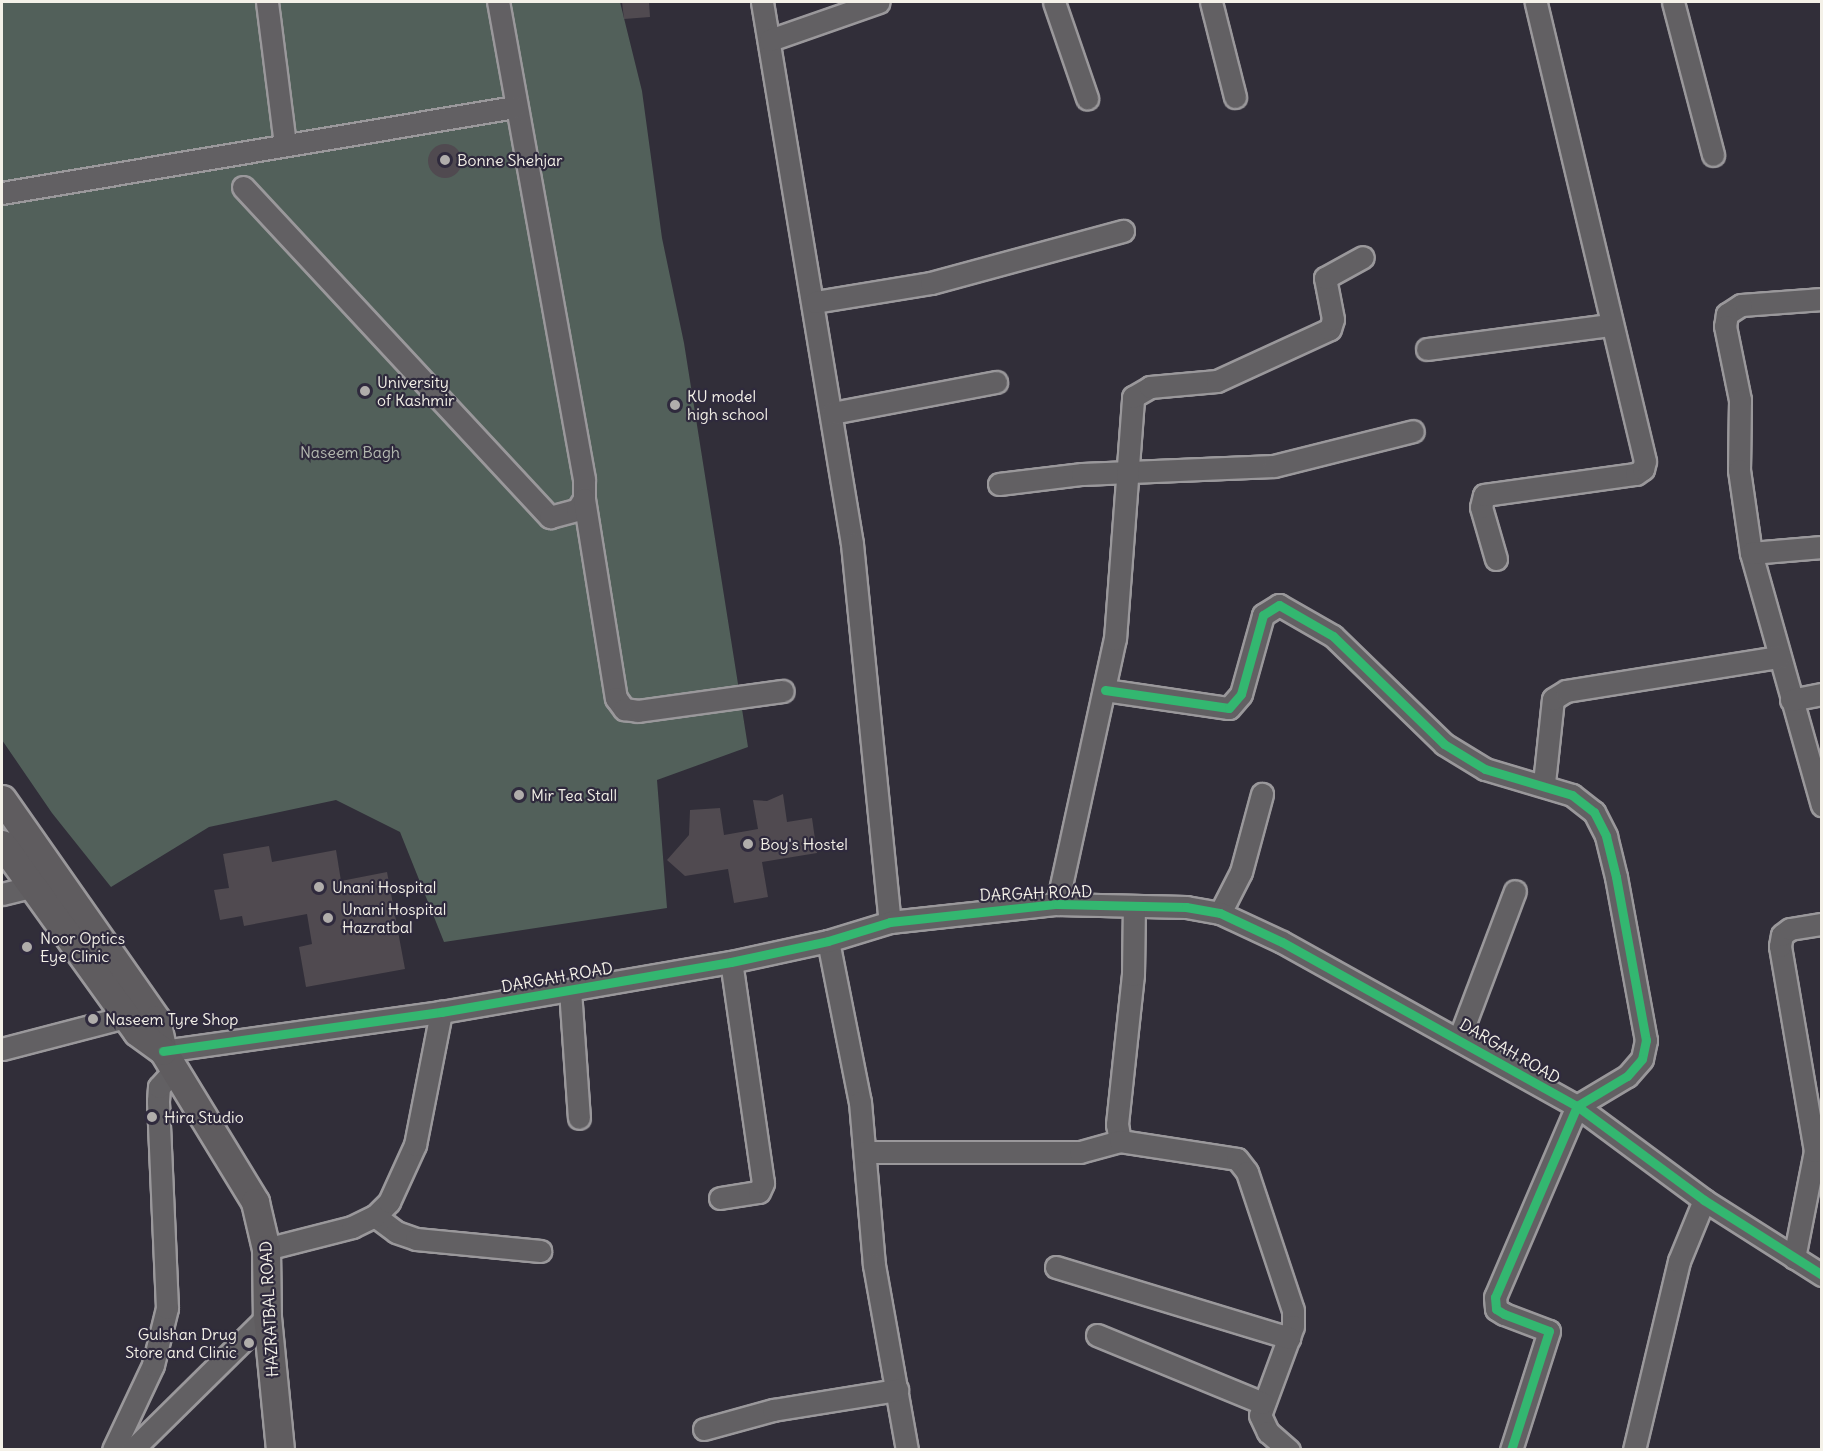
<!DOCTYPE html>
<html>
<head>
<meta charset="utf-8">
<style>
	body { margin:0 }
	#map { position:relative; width:1823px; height:1451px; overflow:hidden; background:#312e39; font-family:Delius,sans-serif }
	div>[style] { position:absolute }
	.green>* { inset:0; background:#52605a }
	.building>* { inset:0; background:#504a50 }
	.round { border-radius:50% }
	.roads { filter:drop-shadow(2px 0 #9a989b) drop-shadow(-2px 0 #9a989b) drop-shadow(0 2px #9a989b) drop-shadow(0 -2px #9a989b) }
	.minor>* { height:21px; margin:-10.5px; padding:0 10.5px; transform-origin:10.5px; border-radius:10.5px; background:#626063 }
	.major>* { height:27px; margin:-13.5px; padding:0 13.5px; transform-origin:13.5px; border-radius:13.5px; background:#5f5c5f }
	.cycleway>* { height:9px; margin:-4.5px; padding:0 4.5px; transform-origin:4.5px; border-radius:4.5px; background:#33b770 }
	.dots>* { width:16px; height:16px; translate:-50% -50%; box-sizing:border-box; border:3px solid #2f2a3d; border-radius:50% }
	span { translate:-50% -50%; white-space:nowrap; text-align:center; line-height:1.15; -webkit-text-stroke:4.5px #2f2a3d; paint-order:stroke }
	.poi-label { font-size:16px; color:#f4f1e8 }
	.left { translate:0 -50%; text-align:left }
	.right { translate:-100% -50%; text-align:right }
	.park-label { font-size:16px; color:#b5bab1 }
	.street-label { font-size:16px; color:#f4f1e8 }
	.frame { position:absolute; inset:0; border:3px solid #f4f1e8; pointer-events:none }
</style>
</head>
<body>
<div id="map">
	<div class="green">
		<i style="clip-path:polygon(2px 2px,620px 2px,642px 91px,662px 238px,684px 343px,748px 747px,657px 780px,667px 908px,444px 942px,400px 832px,336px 800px,209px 827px,111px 887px,52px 813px,2px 740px)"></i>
	</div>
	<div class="building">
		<i style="clip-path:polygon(622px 2px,649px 2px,650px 17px,624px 19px)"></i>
		<i class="round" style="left:428px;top:144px;width:34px;height:34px"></i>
		<i style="clip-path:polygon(783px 794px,787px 822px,812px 818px,817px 853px,762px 862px,768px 897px,734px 903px,728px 869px,685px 876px,667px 860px,689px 835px,690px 810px,720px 808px,724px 835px,758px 829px,753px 800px,767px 801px)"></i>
		<i style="clip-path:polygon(269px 846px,272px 862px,336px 850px,341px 881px,387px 872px,405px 969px,306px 987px,299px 947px,312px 944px,307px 914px,244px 926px,242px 916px,220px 920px,214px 890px,229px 888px,223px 854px)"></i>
	</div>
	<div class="roads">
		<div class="minor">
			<i style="left:267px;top:2px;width:143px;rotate:82.8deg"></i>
			<i style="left:762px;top:2px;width:549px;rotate:80.57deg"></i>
			<i style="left:852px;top:544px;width:380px;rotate:84.3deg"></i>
			<i style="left:1054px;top:2px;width:102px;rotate:71deg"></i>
			<i style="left:1211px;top:2px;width:98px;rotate:75.8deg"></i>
			<i style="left:1673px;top:2px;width:158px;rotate:75.3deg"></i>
			<i style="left:770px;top:40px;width:115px;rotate:-19.2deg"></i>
			<i style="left:243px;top:187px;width:451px;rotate:47.1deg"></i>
			<i style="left:550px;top:517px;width:28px;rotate:-15deg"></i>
			<i style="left:577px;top:510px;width:13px;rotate:-58deg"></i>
			<i style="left:584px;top:499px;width:20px;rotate:-90deg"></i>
			<i style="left:584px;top:479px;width:485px;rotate:-100.2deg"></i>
			<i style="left:2px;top:193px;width:519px;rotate:-9.53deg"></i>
			<i style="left:1822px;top:299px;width:81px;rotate:175.8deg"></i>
			<i style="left:1741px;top:305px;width:17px;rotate:147deg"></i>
			<i style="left:1727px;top:314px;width:12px;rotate:99deg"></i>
			<i style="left:1725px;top:326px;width:76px;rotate:78.5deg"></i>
			<i style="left:1740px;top:400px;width:70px;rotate:90.8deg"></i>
			<i style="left:1739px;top:470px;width:84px;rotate:81.8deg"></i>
			<i style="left:1751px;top:553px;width:262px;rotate:74.3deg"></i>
			<i style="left:815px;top:302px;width:118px;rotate:-9.3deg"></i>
			<i style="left:931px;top:283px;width:199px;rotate:-15.2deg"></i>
			<i style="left:1427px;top:349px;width:185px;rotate:-7.5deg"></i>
			<i style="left:832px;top:413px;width:167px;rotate:-10.7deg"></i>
			<i style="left:999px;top:484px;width:84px;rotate:-6.9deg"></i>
			<i style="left:1082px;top:474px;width:192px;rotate:-2.4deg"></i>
			<i style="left:1274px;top:466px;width:143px;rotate:-14.1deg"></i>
			<i style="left:584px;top:499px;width:202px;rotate:80.9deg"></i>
			<i style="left:616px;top:698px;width:14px;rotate:54deg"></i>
			<i style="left:624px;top:709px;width:14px;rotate:8deg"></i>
			<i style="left:638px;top:711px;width:146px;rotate:-7.9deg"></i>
			<i style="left:1751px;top:553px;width:71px;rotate:-4.8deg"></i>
			<i style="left:1496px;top:559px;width:54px;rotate:-106.1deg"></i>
			<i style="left:1481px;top:507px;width:12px;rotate:-76deg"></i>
			<i style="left:1484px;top:495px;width:153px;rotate:-7.9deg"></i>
			<i style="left:1636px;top:474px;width:9px;rotate:-36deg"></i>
			<i style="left:1643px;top:469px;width:8px;rotate:-76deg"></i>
			<i style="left:1645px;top:461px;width:472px;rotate:-103.4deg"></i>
			<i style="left:1105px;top:690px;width:125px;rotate:8.3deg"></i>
			<i style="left:1229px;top:708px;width:18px;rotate:-49deg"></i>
			<i style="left:1241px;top:694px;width:82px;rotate:-74.4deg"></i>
			<i style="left:1263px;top:615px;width:19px;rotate:-32deg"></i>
			<i style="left:1279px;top:605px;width:62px;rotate:29.9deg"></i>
			<i style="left:1333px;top:636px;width:155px;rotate:44.2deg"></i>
			<i style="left:1444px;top:744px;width:48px;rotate:31.4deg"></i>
			<i style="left:1485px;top:769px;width:91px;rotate:16.6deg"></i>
			<i style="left:1572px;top:795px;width:28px;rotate:38deg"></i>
			<i style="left:1594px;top:812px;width:27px;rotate:63deg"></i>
			<i style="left:1606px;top:836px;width:42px;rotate:76.3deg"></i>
			<i style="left:1616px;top:877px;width:166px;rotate:79.6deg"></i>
			<i style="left:1646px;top:1040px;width:19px;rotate:102deg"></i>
			<i style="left:1642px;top:1059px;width:23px;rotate:131deg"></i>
			<i style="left:1627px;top:1076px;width:58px;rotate:149deg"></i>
			<i style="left:1577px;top:1106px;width:208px;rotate:113.2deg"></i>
			<i style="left:1495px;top:1297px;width:12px;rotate:85deg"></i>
			<i style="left:1496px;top:1309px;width:9px;rotate:32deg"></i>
			<i style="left:1504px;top:1314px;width:48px;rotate:20.7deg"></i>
			<i style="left:1549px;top:1331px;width:125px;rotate:107.7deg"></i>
			<i style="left:1791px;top:700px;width:32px;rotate:-11deg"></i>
			<i style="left:1544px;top:783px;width:84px;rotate:-83.9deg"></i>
			<i style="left:1553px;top:699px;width:15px;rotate:-32deg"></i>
			<i style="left:1566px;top:691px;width:216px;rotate:-9.1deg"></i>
			<i style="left:2px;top:894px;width:29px;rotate:-14deg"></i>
			<i style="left:1057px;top:904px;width:271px;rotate:-77.7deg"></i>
			<i style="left:1115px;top:639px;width:243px;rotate:-85.7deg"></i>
			<i style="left:1133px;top:397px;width:20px;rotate:-30deg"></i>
			<i style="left:1150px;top:387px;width:67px;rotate:-5.1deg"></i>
			<i style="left:1217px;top:381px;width:124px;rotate:-24.7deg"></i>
			<i style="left:1330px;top:329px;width:10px;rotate:-73deg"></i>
			<i style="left:1333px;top:319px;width:42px;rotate:-101deg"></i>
			<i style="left:1325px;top:278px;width:43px;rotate:-28.9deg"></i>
			<i style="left:1220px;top:913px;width:46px;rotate:-62.9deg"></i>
			<i style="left:1241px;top:872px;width:81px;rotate:-74.9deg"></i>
			<i style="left:828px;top:941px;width:164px;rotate:78.8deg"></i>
			<i style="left:860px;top:1102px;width:164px;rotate:85.1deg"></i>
			<i style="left:874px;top:1265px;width:188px;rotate:79.9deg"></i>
			<i style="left:570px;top:990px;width:128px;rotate:86deg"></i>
			<i style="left:1459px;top:1039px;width:158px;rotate:-69.3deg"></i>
			<i style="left:2px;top:1049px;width:127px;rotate:-14.6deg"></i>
			<i style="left:163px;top:1051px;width:281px;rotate:-8deg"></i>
			<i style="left:441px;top:1012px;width:294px;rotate:-9.8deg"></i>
			<i style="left:731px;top:962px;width:99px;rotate:-12.2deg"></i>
			<i style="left:828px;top:941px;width:65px;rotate:-17deg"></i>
			<i style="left:890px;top:922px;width:168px;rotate:-6.2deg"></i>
			<i style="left:1057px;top:904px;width:129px;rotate:1.3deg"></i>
			<i style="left:1186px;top:907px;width:35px;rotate:10deg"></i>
			<i style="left:1220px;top:913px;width:68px;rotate:25.1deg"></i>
			<i style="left:1282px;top:942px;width:338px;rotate:29.1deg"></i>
			<i style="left:1577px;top:1106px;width:158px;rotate:36.5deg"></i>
			<i style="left:1704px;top:1200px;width:140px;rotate:32.4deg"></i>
			<i style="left:1120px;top:1141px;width:17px;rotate:-100deg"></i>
			<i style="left:1117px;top:1124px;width:150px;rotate:-83.9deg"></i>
			<i style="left:1133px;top:975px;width:69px;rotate:-89.2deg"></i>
			<i style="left:865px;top:1152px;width:215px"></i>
			<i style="left:1080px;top:1152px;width:41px;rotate:-15.4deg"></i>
			<i style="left:1120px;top:1141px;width:118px;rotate:8.7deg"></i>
			<i style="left:1237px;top:1159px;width:16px;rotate:52deg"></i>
			<i style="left:1247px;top:1172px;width:145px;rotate:71.6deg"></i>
			<i style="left:1293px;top:1310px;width:16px;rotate:90deg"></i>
			<i style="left:1293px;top:1326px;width:95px;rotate:110.3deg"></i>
			<i style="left:1260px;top:1415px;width:19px;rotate:65deg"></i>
			<i style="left:1268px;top:1432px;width:28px;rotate:41deg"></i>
			<i style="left:720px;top:1198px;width:39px;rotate:-9deg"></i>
			<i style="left:759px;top:1192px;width:10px;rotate:-66deg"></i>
			<i style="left:763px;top:1183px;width:223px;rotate:-98.2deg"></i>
			<i style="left:375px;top:1216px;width:26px;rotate:37deg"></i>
			<i style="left:396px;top:1232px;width:21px;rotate:19deg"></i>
			<i style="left:416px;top:1239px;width:125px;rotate:5.5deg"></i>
			<i style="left:266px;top:1249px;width:89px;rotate:-14.3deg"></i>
			<i style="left:352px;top:1227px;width:25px;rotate:-26deg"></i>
			<i style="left:375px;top:1216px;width:20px;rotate:-45deg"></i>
			<i style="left:389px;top:1202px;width:63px;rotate:-65.5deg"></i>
			<i style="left:415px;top:1145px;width:136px;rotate:-78.9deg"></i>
			<i style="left:1794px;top:1258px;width:109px;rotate:-78.9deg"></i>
			<i style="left:1815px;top:1151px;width:208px;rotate:-99.7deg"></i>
			<i style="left:1780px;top:946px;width:11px;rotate:-80deg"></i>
			<i style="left:1782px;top:935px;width:10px;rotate:-37deg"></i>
			<i style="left:1790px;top:929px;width:32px;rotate:-9deg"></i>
			<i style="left:1056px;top:1267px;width:244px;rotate:16.9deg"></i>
			<i style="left:1097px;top:1335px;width:179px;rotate:22.3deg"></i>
			<i style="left:704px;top:1429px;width:72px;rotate:-15.4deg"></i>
			<i style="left:773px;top:1410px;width:126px;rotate:-9.2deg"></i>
			<i style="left:113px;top:1450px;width:94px;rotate:-64.8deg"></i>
			<i style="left:153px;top:1365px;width:59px;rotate:-76.2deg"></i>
			<i style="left:167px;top:1308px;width:207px;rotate:-92.5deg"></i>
			<i style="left:158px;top:1101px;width:14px;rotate:-86deg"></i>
			<i style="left:159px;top:1087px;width:24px;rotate:-48deg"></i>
			<i style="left:132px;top:1450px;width:190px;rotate:-44.6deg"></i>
			<i style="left:1634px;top:1450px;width:194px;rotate:-76.6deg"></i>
			<i style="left:1679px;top:1261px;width:66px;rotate:-67.7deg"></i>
		</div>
		<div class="major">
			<i style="left:2px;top:799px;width:269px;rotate:55deg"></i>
			<i style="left:156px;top:1019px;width:33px;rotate:78deg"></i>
			<i style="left:163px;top:1051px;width:177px;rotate:58.6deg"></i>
			<i style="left:255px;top:1202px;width:48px;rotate:76.8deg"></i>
			<i style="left:266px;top:1249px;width:68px;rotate:89.2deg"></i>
			<i style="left:267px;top:1317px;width:134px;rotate:84.4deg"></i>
			<i style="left:2px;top:844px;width:231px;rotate:54.3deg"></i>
			<i style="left:137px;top:1032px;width:32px;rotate:36deg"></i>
		</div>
	</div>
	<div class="cycleway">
		<i style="left:1105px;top:690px;width:125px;rotate:8.3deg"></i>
		<i style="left:1229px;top:708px;width:18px;rotate:-49deg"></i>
		<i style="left:1241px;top:694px;width:82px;rotate:-74.4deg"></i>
		<i style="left:1263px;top:615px;width:19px;rotate:-32deg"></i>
		<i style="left:1279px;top:605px;width:62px;rotate:29.9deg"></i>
		<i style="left:1333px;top:636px;width:155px;rotate:44.2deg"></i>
		<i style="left:1444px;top:744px;width:48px;rotate:31.4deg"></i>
		<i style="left:1485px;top:769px;width:91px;rotate:16.6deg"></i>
		<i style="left:1572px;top:795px;width:28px;rotate:38deg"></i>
		<i style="left:1594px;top:812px;width:27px;rotate:63deg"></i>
		<i style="left:1606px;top:836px;width:42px;rotate:76.3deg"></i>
		<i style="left:1616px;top:877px;width:166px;rotate:79.6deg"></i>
		<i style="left:1646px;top:1040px;width:19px;rotate:102deg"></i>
		<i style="left:1642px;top:1059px;width:23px;rotate:131deg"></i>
		<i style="left:1627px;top:1076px;width:58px;rotate:149deg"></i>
		<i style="left:1577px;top:1106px;width:208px;rotate:113.2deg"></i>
		<i style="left:1495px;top:1297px;width:12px;rotate:85deg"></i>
		<i style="left:1496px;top:1309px;width:9px;rotate:32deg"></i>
		<i style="left:1504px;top:1314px;width:48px;rotate:20.7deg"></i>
		<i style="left:1549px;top:1331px;width:125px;rotate:107.7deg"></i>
		<i style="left:163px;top:1051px;width:281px;rotate:-8deg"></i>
		<i style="left:441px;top:1012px;width:294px;rotate:-9.8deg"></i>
		<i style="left:731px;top:962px;width:99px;rotate:-12.2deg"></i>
		<i style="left:828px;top:941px;width:65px;rotate:-17deg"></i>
		<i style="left:890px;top:922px;width:168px;rotate:-6.2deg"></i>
		<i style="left:1057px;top:904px;width:129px;rotate:1.3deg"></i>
		<i style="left:1186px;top:907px;width:35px;rotate:10deg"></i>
		<i style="left:1220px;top:913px;width:68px;rotate:25.1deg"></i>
		<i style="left:1282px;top:942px;width:338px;rotate:29.1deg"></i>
		<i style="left:1577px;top:1106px;width:158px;rotate:36.5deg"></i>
		<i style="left:1704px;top:1200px;width:140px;rotate:32.4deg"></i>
	</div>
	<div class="dots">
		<i style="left:445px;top:160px;background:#b0adab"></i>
		<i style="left:365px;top:391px;background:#b0adab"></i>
		<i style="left:675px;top:405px;background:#b0adab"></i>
		<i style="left:519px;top:795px;background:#b0adab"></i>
		<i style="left:748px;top:844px;background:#b0adab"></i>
		<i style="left:319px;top:887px;background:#b0adab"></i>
		<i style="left:328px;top:918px;background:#b0adab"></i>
		<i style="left:27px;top:947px;background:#b0adab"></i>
		<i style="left:93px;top:1019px;background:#b0adab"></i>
		<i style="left:152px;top:1117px;background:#b0adab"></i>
		<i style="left:249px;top:1343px;background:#b0adab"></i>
	</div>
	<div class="poi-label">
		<span class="left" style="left:457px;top:160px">Bonne Shehjar</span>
		<span class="left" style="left:377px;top:391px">University<br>of Kashmir</span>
		<span class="left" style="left:687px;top:405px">KU model<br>high school</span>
		<span class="left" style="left:531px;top:795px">Mir Tea Stall</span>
		<span class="left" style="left:760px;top:844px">Boy's Hostel</span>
		<span class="left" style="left:332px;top:887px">Unani Hospital</span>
		<span class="left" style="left:342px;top:918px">Unani Hospital<br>Hazratbal</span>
		<span class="left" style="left:40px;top:947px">Noor Optics<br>Eye Clinic</span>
		<span class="left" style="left:105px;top:1019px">Naseem Tyre Shop</span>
		<span class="left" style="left:164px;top:1117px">Hira Studio</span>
		<span class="right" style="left:237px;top:1343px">Gulshan Drug<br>Store and Clinic</span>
	</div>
	<div class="park-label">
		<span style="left:350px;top:452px">Naseem Bagh</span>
	</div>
	<div class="street-label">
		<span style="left:1036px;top:893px;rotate:-2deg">DARGAH ROAD</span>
		<span style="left:557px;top:977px;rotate:-10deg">DARGAH ROAD</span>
		<span style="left:1510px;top:1051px;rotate:30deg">DARGAH ROAD</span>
		<span style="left:269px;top:1309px;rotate:-93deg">HAZRATBAL ROAD</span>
	</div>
	<div class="frame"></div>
</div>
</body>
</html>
